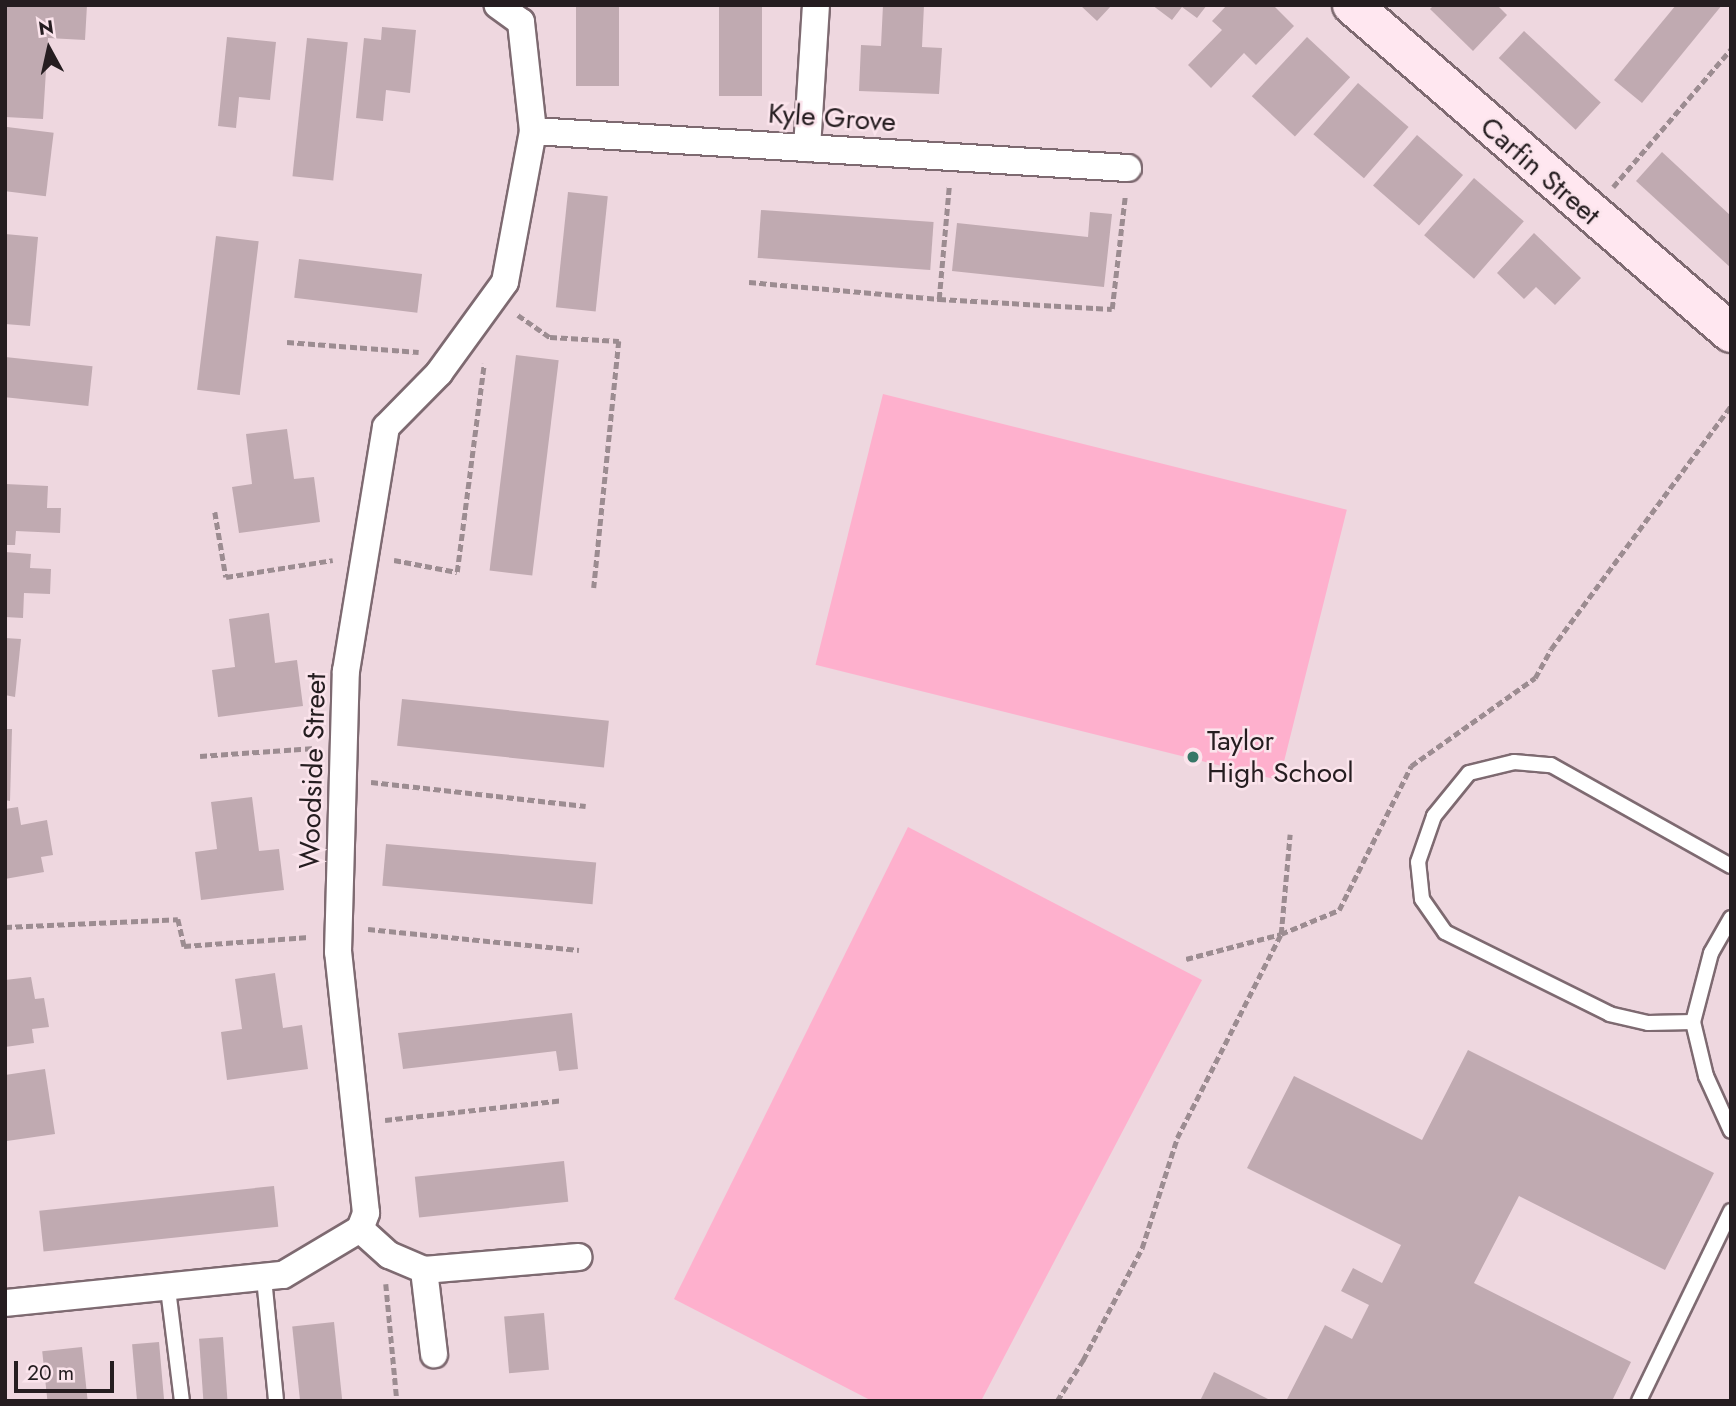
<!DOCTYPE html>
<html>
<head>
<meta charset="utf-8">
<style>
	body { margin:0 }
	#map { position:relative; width:1736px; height:1406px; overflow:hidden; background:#eed7df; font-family:Jost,sans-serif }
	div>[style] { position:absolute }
	.green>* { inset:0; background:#feb0cd; transform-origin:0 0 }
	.building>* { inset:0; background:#c0aab1; transform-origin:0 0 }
	.path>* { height:4.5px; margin-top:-2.25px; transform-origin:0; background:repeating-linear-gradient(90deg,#9c8c91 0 7px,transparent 0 10.5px) }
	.roads { filter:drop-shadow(2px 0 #7e6a71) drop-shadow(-2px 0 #7e6a71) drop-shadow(0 2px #7e6a71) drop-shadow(0 -2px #7e6a71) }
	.lane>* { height:14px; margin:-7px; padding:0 7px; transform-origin:7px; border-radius:7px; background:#fff }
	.street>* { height:26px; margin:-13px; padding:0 13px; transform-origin:13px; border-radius:13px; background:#fff }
	.secondary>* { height:38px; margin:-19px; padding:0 19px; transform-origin:19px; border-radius:19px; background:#ffe7f0 }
	.dots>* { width:19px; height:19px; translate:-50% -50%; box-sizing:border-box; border:4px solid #fbe4ec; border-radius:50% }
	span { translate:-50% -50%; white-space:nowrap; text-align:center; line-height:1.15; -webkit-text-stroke:5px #fbe4ec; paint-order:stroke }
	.street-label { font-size:28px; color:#251d20 }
	.poi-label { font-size:28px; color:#251d20 }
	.left { translate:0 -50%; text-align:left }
	.frame { position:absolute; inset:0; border:7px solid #251d20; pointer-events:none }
	.north { position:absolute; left:14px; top:14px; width:70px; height:70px; -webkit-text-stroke:5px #fbe4ec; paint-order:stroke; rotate:352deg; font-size:19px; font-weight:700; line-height:28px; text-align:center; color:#251d20 }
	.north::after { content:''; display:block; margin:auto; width:24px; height:32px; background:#251d20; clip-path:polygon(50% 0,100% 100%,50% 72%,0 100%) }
	.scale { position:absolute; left:14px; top:1361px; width:100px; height:32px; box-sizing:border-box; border:4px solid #251d20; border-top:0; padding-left:9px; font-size:21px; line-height:24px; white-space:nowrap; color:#251d20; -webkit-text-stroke:5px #fbe4ec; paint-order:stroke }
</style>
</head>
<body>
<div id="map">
	<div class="green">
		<i style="left:883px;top:394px;width:478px;height:279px;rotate:14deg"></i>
		<i style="clip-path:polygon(908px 827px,1202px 980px,981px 1401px,872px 1401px,674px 1299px)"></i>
	</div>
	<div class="building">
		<i style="clip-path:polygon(5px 5px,87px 5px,85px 40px,48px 38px,43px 119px,5px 117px)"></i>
		<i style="left:576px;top:5px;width:43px;height:81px"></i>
		<i style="left:719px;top:5px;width:43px;height:91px"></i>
		<i style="clip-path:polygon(883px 5px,924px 5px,922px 47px,942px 48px,939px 94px,859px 91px,861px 45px,881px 46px)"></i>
		<i style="clip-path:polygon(1080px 5px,1112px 5px,1097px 21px)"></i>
		<i style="clip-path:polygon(1152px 5px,1207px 5px,1197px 18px,1182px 7px,1172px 20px)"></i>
		<i style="clip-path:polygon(1227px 5px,1273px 5px,1294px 26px,1256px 65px,1244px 53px,1211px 88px,1188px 65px,1222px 30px,1212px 21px)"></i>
		<i style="clip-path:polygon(1434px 5px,1497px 5px,1507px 15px,1473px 51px,1430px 9px)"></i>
		<i style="clip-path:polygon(1676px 5px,1722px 5px,1642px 103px,1614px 80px)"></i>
		<i style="clip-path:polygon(382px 27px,416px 30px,410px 93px,386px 90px,383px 121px,356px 118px,364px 38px,381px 40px)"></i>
		<i style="left:1524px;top:31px;width:105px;height:37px;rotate:43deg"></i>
		<i style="clip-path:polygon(227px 37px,276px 42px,270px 100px,239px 97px,236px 128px,218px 126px)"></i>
		<i style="left:1307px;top:37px;width:59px;height:81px;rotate:43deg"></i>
		<i style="left:307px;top:38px;width:41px;height:139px;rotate:6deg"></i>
		<i style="left:1358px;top:83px;width:67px;height:68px;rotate:41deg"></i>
		<i style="left:7px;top:127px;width:47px;height:64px;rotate:7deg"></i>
		<i style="left:1417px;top:135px;width:61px;height:67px;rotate:41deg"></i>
		<i style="clip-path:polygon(1662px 152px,1731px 216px,1731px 268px,1636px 181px)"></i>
		<i style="left:1474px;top:178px;width:66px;height:76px;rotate:41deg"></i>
		<i style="left:568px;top:192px;width:40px;height:116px;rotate:6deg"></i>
		<i style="left:761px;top:210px;width:173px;height:48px;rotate:4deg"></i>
		<i style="clip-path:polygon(1090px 212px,1112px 214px,1104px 287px,952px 271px,957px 223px,1088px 237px)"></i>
		<i style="clip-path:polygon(1534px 233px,1581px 278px,1555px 305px,1536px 287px,1524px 299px,1497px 273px)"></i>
		<i style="clip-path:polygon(5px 234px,38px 237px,30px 326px,5px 324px)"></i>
		<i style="left:216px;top:236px;width:43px;height:155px;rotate:7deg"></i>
		<i style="left:299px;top:259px;width:124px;height:39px;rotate:7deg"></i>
		<i style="left:516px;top:355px;width:43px;height:217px;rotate:7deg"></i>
		<i style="left:5px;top:357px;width:88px;height:40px;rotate:6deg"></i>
		<i style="clip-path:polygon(287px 429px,294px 479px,314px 477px,320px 522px,239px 533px,232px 487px,252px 484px,246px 434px)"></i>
		<i style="clip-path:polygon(5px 484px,48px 486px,47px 508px,61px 508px,60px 533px,16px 531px,15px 545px,5px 545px)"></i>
		<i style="clip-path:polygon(5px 552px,31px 554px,30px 568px,51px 569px,50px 594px,24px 593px,23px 618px,5px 617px)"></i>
		<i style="clip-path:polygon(269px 613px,275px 663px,297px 660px,303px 706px,218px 717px,212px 670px,235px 667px,229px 619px)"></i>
		<i style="clip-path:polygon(5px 638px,21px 639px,15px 697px,5px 695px)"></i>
		<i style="left:402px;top:699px;width:208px;height:47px;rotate:6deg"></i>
		<i style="clip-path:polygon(5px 729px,12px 729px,10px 801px,5px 800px)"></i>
		<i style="clip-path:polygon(252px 797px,259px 851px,279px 849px,284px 890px,201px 900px,195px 852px,217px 849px,211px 802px)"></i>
		<i style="clip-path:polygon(18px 807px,21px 825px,47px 820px,53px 855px,41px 857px,44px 872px,5px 879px,5px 809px)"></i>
		<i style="left:386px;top:844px;width:211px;height:42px;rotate:5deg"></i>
		<i style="clip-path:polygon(275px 973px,283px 1028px,302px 1025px,308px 1069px,227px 1080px,221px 1032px,242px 1029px,235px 979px)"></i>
		<i style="clip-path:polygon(31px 977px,35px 999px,44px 998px,49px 1027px,32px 1029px,34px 1043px,5px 1047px,5px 980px)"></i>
		<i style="clip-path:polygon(572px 1013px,578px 1069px,559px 1071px,556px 1051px,403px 1069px,398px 1033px)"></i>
		<i style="clip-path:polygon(1468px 1050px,1714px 1173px,1665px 1270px,1519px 1196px,1474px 1283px,1631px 1362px,1612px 1401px,1286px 1401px,1325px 1325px,1352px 1339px,1369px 1305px,1341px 1291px,1353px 1268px,1382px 1283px,1401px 1245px,1247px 1168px,1294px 1076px,1422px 1140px)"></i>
		<i style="clip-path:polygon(45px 1069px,55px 1134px,7px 1141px,5px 1075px)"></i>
		<i style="left:564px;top:1161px;width:41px;height:150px;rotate:84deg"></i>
		<i style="left:274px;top:1186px;width:41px;height:236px;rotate:84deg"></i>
		<i style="left:544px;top:1313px;width:57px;height:40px;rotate:85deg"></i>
		<i style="left:334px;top:1322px;width:80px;height:42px;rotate:84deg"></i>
		<i style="left:223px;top:1337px;width:64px;height:24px;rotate:86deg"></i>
		<i style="left:159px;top:1342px;width:59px;height:27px;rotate:85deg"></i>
		<i style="left:82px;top:1347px;width:54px;height:40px;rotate:84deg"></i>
		<i style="clip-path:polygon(1214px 1372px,1272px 1401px,1200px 1401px)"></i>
	</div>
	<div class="path">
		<i style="left:1613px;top:187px;width:182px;rotate:-49.5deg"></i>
		<i style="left:749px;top:282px;width:191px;rotate:5.1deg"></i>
		<i style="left:939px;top:299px;width:113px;rotate:-84.9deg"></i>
		<i style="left:939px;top:299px;width:173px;rotate:3.3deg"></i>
		<i style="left:1112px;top:309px;width:113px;rotate:-83.4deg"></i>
		<i style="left:518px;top:315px;width:39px;rotate:35deg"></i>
		<i style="left:550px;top:337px;width:69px;rotate:3.3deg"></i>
		<i style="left:619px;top:341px;width:248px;rotate:95.8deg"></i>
		<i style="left:287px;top:342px;width:132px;rotate:4.3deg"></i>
		<i style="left:215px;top:512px;width:66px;rotate:80.4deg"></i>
		<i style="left:226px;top:577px;width:108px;rotate:-9deg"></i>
		<i style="left:394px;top:560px;width:64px;rotate:10.8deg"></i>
		<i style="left:457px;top:572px;width:210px;rotate:-82.6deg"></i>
		<i style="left:200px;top:756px;width:115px;rotate:-4deg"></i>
		<i style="left:371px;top:782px;width:216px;rotate:6.4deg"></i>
		<i style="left:5px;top:927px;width:173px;rotate:-2.6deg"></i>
		<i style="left:178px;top:919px;width:28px;rotate:77deg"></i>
		<i style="left:184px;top:946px;width:125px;rotate:-4.1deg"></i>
		<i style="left:368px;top:929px;width:212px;rotate:5.7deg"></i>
		<i style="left:1186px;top:959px;width:98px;rotate:-14.7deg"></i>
		<i style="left:1281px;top:934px;width:63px;rotate:-22.5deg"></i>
		<i style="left:1339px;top:910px;width:161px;rotate:-63.4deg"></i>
		<i style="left:1411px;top:766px;width:152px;rotate:-35.4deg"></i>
		<i style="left:1535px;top:678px;width:33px;rotate:-61deg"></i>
		<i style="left:1551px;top:649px;width:302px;rotate:-53.5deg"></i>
		<i style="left:385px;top:1120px;width:178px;rotate:-6.4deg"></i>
		<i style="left:386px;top:1284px;width:118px;rotate:84.6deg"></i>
		<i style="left:1057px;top:1401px;width:49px;rotate:-57.6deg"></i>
		<i style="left:1083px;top:1360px;width:127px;rotate:-62.2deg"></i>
		<i style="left:1142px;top:1248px;width:115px;rotate:-72.3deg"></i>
		<i style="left:1177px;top:1138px;width:229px;rotate:-63deg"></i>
		<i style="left:1281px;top:934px;width:100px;rotate:-84.9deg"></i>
	</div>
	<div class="roads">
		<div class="lane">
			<i style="left:1731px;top:918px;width:40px;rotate:119.7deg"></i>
			<i style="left:1711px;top:953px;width:71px;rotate:104.6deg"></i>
			<i style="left:1693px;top:1022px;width:56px;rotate:76.5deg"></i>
			<i style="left:1706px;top:1076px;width:60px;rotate:65.6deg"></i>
			<i style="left:1693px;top:1022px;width:45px;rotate:178.7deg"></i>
			<i style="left:1648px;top:1023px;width:39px;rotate:-167deg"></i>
			<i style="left:1610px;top:1014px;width:184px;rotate:-153.6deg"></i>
			<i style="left:1445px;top:932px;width:40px;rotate:-124.9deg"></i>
			<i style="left:1422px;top:899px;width:37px;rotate:-96deg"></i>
			<i style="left:1418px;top:862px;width:49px;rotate:-70.8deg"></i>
			<i style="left:1434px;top:816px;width:55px;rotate:-50.9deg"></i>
			<i style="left:1469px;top:773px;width:46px;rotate:-13.7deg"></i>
			<i style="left:1514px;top:762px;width:37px;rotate:5deg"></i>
			<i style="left:1551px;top:765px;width:206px;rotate:29.3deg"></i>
			<i style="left:264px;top:1278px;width:124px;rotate:84.4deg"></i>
			<i style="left:168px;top:1289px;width:113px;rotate:82.9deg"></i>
			<i style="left:1639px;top:1401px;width:211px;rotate:-64.2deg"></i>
		</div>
		<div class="street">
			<i style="left:533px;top:131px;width:596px;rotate:3.56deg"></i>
			<i style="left:807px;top:148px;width:143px;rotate:-86.4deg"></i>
			<i style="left:360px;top:1229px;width:39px;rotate:42deg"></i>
			<i style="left:389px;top:1255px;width:38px;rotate:23deg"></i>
			<i style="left:424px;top:1270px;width:155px;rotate:-4.8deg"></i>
			<i style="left:424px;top:1270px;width:85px;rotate:83.2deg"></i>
			<i style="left:5px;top:1303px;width:279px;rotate:-5.8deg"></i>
			<i style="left:283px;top:1275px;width:90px;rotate:-30.9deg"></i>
			<i style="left:360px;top:1229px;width:17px;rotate:-69deg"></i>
			<i style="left:366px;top:1213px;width:262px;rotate:-96.1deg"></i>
			<i style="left:338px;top:952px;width:281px;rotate:-88.4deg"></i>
			<i style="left:346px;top:671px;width:247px;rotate:-80.7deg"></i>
			<i style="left:386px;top:427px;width:76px;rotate:-45.5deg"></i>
			<i style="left:439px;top:373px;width:112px;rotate:-54deg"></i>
			<i style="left:505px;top:282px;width:154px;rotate:-79.5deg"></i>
			<i style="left:533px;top:131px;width:110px;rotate:-96.3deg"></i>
			<i style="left:521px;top:22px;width:29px;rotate:-144deg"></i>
		</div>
		<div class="secondary">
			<i style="left:1352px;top:5px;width:501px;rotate:40.87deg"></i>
		</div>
	</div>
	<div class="dots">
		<i style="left:1193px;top:757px;background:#367767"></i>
	</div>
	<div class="street-label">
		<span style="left:832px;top:118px;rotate:4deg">Kyle Grove</span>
		<span style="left:1540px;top:171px;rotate:41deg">Carfin Street</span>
		<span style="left:313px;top:771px;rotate:-88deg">Woodside Street</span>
	</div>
	<div class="poi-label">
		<span class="left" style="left:1207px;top:757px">Taylor<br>High School</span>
	</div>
	<div class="frame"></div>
	<div class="north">N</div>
	<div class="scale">20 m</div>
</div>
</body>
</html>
